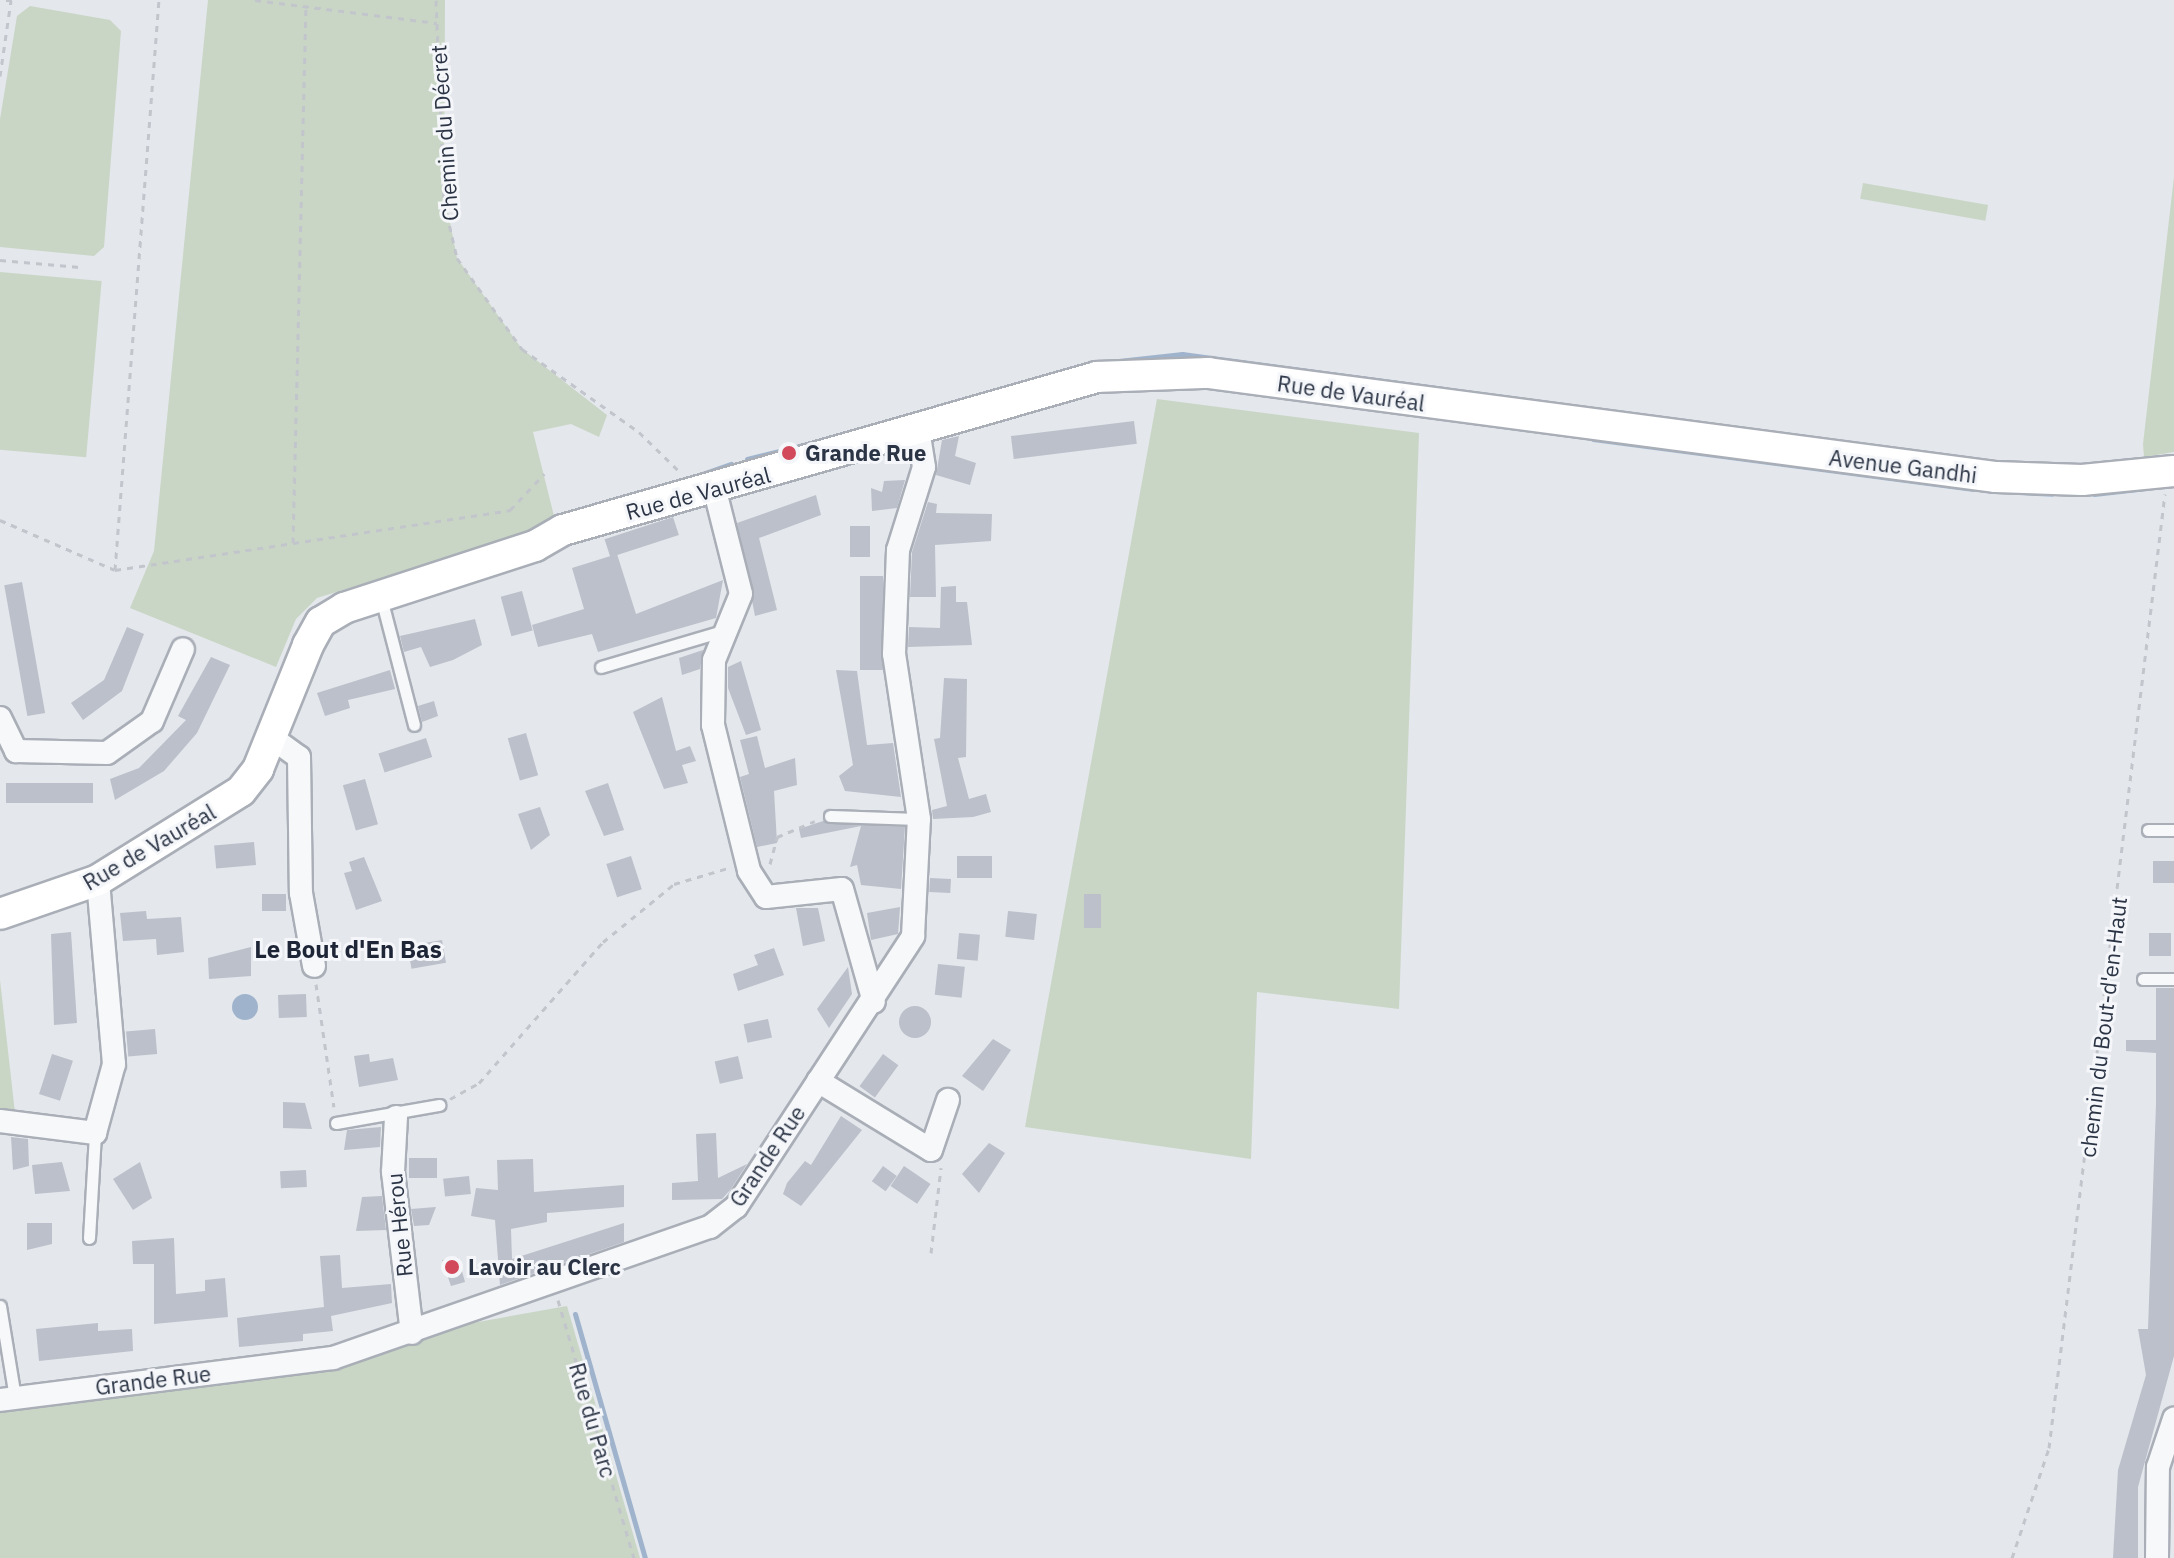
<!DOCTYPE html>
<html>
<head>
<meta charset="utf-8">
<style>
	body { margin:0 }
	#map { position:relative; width:2174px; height:1558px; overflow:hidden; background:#e4e7ec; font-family:"IBM Plex Sans",sans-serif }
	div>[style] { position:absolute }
	.green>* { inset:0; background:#c9d6c5; transform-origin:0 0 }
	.water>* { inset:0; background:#9fb4cc }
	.round { border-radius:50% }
	.stream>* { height:5px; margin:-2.5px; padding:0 2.5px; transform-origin:2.5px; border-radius:2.5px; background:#9fb4cc }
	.building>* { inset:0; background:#bbc0ca; transform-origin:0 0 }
	.path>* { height:3px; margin-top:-1.5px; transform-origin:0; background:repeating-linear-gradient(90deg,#c2c5cb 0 6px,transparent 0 12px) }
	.roads { filter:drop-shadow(2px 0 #a9aeb7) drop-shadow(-2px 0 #a9aeb7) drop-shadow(0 2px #a9aeb7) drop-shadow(0 -2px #a9aeb7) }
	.lane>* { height:11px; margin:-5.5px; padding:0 5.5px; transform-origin:5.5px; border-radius:5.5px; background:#f7f8fa }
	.street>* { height:22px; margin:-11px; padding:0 11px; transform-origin:11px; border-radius:11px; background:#f7f8fa }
	.secondary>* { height:30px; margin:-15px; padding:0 15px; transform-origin:15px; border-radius:15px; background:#fff }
	.dots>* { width:22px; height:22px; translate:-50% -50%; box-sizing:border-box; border:4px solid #f4f6f9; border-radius:50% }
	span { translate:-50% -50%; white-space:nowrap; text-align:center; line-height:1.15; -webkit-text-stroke:6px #f4f6f9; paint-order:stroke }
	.street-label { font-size:22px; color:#2b3445 }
	.poi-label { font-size:22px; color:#2b3445; font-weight:700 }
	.left { translate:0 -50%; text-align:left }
	.neighbourhood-label { font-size:24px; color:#1d2536; font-weight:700 }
</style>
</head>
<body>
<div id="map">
	<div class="green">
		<i style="clip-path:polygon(208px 0,445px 0,444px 191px,457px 258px,522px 349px,607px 415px,599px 437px,571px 424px,533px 432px,556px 524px,317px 598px,296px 619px,276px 667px,130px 608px,154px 551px)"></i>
		<i style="clip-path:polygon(30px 6px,110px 20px,121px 31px,104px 247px,94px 256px,0 247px,0 119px,17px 16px)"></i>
		<i style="clip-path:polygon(2174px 177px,2174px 452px,2144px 457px,2143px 444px)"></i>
		<i style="left:1863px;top:183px;width:127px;height:16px;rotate:10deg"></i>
		<i style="left:0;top:272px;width:102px;height:177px;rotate:5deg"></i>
		<i style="clip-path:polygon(1157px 399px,1419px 433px,1399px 1009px,1257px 992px,1251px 1159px,1025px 1127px)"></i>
		<i style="clip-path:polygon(0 980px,15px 1113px,0 1112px)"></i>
		<i style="clip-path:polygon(567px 1306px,640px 1558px,0 1558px,0 1408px)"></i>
	</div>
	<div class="water">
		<i class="round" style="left:232px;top:994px;width:26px;height:26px"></i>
	</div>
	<div class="stream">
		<i style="left:1091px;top:364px;width:92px;rotate:-6.3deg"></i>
		<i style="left:1182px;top:354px;width:266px;rotate:7.6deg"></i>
		<i style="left:941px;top:406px;width:134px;rotate:-16deg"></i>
		<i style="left:1593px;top:439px;width:382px;rotate:7.5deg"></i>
		<i style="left:747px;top:459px;width:75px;rotate:-13.9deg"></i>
		<i style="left:699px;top:475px;width:34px;rotate:-19deg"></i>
		<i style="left:2018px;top:492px;width:34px;rotate:3deg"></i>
		<i style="left:2094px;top:494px;width:53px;rotate:-6.5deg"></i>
		<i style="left:575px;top:1314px;width:254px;rotate:74deg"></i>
	</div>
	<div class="building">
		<i style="left:1134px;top:421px;width:23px;height:124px;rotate:83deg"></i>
		<i style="clip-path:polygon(959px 436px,955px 456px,976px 463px,970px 485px,936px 475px,942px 440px)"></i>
		<i style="clip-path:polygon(905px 480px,897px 508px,872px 511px,871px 488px,882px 492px,884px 481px)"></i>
		<i style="clip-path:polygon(816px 495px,821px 515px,759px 538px,777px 610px,755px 616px,737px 523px)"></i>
		<i style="clip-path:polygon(928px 502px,937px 504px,936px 513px,992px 514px,991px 541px,935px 545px,936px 597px,910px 597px,912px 552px)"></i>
		<i style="left:673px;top:517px;width:19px;height:72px;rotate:72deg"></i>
		<i style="left:850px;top:526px;width:20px;height:31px"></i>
		<i style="clip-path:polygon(617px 554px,636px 614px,723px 580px,716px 618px,598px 652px,592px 634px,538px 647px,532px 625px,584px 609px,572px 568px)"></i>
		<i style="left:860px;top:576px;width:23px;height:94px"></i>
		<i style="left:22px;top:582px;width:133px;height:18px;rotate:80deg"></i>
		<i style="clip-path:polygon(956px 586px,956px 602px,967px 602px,972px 645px,908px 647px,909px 627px,940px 628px,941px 587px)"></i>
		<i style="left:522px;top:591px;width:41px;height:22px;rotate:75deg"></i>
		<i style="clip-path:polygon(475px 619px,482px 645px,453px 660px,430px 667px,421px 647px,404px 652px,400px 636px)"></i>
		<i style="clip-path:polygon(127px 627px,144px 634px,122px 691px,83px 720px,71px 703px,104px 680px)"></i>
		<i style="clip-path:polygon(703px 650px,700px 669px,682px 675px,679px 658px)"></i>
		<i style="clip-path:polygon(211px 657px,230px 665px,197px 733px,164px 771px,115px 800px,110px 779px,139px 768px,186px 720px,178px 716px)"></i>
		<i style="clip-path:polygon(741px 661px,761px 730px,746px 735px,728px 688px,728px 667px)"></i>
		<i style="clip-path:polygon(390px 670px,395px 689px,348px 700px,350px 708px,325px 716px,317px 693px)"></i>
		<i style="clip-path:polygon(836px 670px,857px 671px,867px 745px,893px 743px,901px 797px,845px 791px,839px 776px,853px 765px)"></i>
		<i style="clip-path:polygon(944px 678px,967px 679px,966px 757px,958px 758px,969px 799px,986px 794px,991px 812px,973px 817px,933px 819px,932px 810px,947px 806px,934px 739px,940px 738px)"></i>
		<i style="clip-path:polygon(662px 697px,676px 751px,690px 746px,696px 761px,682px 765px,688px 783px,664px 789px,633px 712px)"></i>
		<i style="clip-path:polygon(434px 701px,438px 716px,422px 722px,418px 706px)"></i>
		<i style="left:526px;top:733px;width:44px;height:19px;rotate:74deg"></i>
		<i style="clip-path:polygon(757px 736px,765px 768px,795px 758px,797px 785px,774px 791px,777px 843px,757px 847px,740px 777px,749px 774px,740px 740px)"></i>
		<i style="left:426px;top:738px;width:20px;height:50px;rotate:72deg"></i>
		<i style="left:365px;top:779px;width:47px;height:23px;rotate:74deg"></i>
		<i style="left:93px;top:783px;width:20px;height:87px;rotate:90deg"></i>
		<i style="clip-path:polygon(608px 783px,624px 830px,604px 836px,585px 791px)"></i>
		<i style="clip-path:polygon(540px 807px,550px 835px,531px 850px,518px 814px)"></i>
		<i style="clip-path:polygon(823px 821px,905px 827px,901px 889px,861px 885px,857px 865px,850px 867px,861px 826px,801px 838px,799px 829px)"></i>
		<i style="left:254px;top:842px;width:23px;height:40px;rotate:85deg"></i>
		<i style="left:631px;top:856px;width:35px;height:26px;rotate:72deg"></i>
		<i style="left:957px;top:856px;width:35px;height:22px"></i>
		<i style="clip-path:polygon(364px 857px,382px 901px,356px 910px,344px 873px,352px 871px,349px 862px)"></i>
		<i style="left:2153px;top:861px;width:21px;height:22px"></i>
		<i style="left:930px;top:878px;width:21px;height:14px;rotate:3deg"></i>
		<i style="left:286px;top:894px;width:17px;height:24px;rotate:90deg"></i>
		<i style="left:1084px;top:894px;width:17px;height:34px"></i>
		<i style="clip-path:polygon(900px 907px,898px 934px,871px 940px,867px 913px)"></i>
		<i style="clip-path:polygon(796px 908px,818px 908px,825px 941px,803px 946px)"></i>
		<i style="clip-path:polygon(146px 911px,147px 919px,181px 917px,184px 952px,157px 955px,156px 939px,123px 941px,120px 913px)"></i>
		<i style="left:1008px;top:911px;width:29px;height:26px;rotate:6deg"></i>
		<i style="clip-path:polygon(71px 932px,77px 1023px,54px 1025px,51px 934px)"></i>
		<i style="left:959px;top:933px;width:21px;height:26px;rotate:5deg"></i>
		<i style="left:2149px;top:933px;width:22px;height:23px"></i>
		<i style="left:442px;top:940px;width:23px;height:35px;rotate:80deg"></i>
		<i style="clip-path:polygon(251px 947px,251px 976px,209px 979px,208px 958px)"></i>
		<i style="clip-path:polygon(774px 948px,784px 975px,738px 991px,733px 974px,758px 965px,754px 955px)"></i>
		<i style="left:938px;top:964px;width:27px;height:31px;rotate:6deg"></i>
		<i style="clip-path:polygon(848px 967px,852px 994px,829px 1028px,817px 1009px)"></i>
		<i style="clip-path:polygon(2156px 988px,2174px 988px,2174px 1356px,2138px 1487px,2138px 1558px,2113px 1558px,2118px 1470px,2146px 1375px,2138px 1329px,2148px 1329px,2156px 1104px,2156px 1053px,2126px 1051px,2126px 1040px,2156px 1040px)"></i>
		<i style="left:306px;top:994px;width:23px;height:28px;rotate:88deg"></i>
		<i class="round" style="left:899px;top:1006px;width:32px;height:32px"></i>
		<i style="left:768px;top:1019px;width:19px;height:25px;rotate:78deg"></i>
		<i style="left:155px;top:1029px;width:25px;height:29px;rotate:85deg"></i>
		<i style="clip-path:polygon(993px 1039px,1011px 1050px,983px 1091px,962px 1076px)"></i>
		<i style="left:52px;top:1054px;width:22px;height:42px;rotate:18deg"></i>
		<i style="clip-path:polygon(369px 1054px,370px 1062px,393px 1058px,398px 1080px,359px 1087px,354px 1056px)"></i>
		<i style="left:883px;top:1054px;width:19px;height:40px;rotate:36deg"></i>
		<i style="left:738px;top:1056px;width:23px;height:24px;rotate:77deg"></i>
		<i style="clip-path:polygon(283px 1102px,305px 1103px,312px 1129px,283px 1128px)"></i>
		<i style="clip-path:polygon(841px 1116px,862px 1130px,801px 1206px,783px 1194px,787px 1183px,805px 1161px,811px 1165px)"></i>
		<i style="clip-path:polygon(381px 1127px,380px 1147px,344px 1150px,347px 1130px)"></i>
		<i style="clip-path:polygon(716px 1133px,718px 1178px,747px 1164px,731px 1189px,722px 1199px,672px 1200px,672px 1183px,698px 1181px,696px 1134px)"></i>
		<i style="clip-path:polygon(11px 1137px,28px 1139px,29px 1166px,13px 1170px)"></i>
		<i style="clip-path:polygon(989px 1143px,1005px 1153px,979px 1193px,962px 1174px)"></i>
		<i style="left:409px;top:1158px;width:28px;height:20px"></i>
		<i style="clip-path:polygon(533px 1159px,534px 1192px,624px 1185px,624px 1207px,547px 1213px,547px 1222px,511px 1229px,512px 1259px,624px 1223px,624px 1242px,500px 1285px,495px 1220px,471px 1216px,476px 1188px,498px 1190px,497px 1160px)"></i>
		<i style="clip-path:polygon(62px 1162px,70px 1191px,35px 1194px,32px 1165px)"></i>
		<i style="clip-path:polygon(140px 1162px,152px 1198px,133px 1210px,113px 1179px)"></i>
		<i style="left:883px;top:1166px;width:17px;height:19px;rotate:36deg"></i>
		<i style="left:904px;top:1166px;width:32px;height:24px;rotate:34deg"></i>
		<i style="left:306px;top:1170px;width:17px;height:26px;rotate:87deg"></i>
		<i style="left:469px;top:1176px;width:18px;height:26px;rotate:84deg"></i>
		<i style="clip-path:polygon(382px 1196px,386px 1230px,356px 1231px,362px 1197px)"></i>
		<i style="clip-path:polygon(436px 1207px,429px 1225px,414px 1226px,411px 1209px)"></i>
		<i style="clip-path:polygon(27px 1223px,52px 1223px,52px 1244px,27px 1250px)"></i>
		<i style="clip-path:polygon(174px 1238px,176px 1294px,205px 1291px,205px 1280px,225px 1278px,228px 1317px,154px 1324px,154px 1264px,133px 1264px,132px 1241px)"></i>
		<i style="clip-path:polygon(340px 1255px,342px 1288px,391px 1284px,392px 1303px,331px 1316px,333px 1331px,303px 1334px,303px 1341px,239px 1347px,237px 1318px,324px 1307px,320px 1256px)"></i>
		<i style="clip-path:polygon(458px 1257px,465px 1282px,451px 1286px,442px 1260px)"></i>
		<i style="clip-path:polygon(98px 1323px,98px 1331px,132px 1329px,133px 1351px,39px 1361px,36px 1329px)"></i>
	</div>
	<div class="path">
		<i style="left:6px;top:0;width:10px"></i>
		<i style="left:255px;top:0;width:183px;rotate:7.2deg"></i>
		<i style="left:436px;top:0;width:202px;rotate:87.7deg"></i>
		<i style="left:444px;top:202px;width:57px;rotate:76.9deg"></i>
		<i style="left:457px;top:258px;width:112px;rotate:54.5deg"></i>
		<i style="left:522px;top:349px;width:143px;rotate:35.4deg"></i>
		<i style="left:639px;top:432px;width:56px;rotate:44.3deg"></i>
		<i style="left:0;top:76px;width:76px;rotate:-81.7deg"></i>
		<i style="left:0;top:260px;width:80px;rotate:5deg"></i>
		<i style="left:0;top:520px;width:125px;rotate:23.5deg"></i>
		<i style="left:115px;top:570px;width:400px;rotate:-8.6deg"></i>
		<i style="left:510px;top:510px;width:50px;rotate:-46.6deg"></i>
		<i style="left:293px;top:543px;width:538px;rotate:-88.62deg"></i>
		<i style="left:115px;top:570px;width:572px;rotate:-85.59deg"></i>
		<i style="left:770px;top:864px;width:28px;rotate:-75deg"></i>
		<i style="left:777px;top:837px;width:41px;rotate:-22.8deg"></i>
		<i style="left:316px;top:984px;width:124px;rotate:81.7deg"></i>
		<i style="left:450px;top:1099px;width:33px;rotate:-29deg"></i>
		<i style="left:479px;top:1083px;width:188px;rotate:-48.7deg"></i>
		<i style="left:603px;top:942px;width:92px;rotate:-39.2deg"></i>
		<i style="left:674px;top:884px;width:56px;rotate:-16.5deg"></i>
		<i style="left:931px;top:1253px;width:86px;rotate:-83.3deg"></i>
		<i style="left:558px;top:1300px;width:269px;rotate:73.6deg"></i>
		<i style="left:2012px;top:1558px;width:116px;rotate:-71.4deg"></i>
		<i style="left:2049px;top:1448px;width:961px;rotate:-83.07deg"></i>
	</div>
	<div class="roads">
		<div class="lane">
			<i style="left:381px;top:598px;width:131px;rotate:75.4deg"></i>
			<i style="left:601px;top:667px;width:130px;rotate:-16.5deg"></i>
			<i style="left:830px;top:816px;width:89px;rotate:1.9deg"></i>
			<i style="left:2148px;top:830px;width:26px"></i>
			<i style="left:2143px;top:979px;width:31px"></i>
			<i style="left:336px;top:1123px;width:105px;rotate:-9.9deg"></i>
			<i style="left:89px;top:1238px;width:105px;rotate:-86.7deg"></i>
			<i style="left:0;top:1306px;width:93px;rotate:80.7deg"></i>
		</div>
		<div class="street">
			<i style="left:715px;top:491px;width:106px;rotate:75.8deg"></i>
			<i style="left:741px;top:594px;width:71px;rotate:112.2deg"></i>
			<i style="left:714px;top:660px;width:65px;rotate:90.9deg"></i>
			<i style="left:713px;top:725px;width:150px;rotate:76.1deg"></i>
			<i style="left:749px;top:871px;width:31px;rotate:57deg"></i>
			<i style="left:766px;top:897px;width:76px;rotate:-6deg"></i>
			<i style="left:842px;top:889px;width:117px;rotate:74.2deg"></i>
			<i style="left:0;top:718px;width:37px;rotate:64deg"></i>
			<i style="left:16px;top:751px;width:91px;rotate:1.3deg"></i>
			<i style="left:107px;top:753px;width:55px;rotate:-35.4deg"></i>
			<i style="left:152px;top:721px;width:78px;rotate:-66.7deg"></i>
			<i style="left:271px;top:737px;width:34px;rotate:36deg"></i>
			<i style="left:299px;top:757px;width:136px;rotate:89.2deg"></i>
			<i style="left:301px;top:893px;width:74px;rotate:79.9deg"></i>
			<i style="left:818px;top:1081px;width:132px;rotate:31.4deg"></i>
			<i style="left:931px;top:1150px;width:53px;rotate:-71.2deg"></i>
			<i style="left:396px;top:1117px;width:55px;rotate:93.1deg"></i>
			<i style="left:393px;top:1172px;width:162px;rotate:83.3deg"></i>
			<i style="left:0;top:1121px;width:96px;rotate:7.2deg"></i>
			<i style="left:95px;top:1133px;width:72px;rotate:-74.6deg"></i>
			<i style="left:114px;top:1064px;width:185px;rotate:-95deg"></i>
			<i style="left:0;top:1400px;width:336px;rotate:-7.2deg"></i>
			<i style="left:333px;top:1358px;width:399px;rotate:-19.2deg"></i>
			<i style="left:710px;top:1227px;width:33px;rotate:-38deg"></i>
			<i style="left:736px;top:1207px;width:324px;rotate:-56.8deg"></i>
			<i style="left:913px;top:936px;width:117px;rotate:-87.1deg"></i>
			<i style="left:919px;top:819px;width:167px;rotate:-98.6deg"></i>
			<i style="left:894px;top:654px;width:104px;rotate:-87.8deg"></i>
			<i style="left:898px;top:550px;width:87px;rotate:-72.6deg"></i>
			<i style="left:924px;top:467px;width:37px;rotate:-99deg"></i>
			<i style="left:2157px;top:1558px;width:91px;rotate:-89.4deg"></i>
			<i style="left:2158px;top:1467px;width:51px;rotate:-71.6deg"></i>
		</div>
		<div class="secondary">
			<i style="left:0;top:914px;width:104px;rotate:-19.1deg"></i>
			<i style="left:98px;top:880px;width:168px;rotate:-31.9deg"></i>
			<i style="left:241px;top:791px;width:28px;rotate:-52deg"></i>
			<i style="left:258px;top:769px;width:134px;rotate:-68deg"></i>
			<i style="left:308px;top:645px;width:26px;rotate:-61deg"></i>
			<i style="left:321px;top:622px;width:27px;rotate:-31deg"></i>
			<i style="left:344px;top:608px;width:201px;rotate:-18deg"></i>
			<i style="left:535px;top:546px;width:32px;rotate:-30deg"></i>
			<i style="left:563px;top:530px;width:555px;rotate:-15.99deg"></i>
			<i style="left:1097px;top:377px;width:111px;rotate:-2.1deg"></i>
			<i style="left:1208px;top:373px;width:795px;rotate:7.52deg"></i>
			<i style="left:1996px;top:477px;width:86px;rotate:2deg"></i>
			<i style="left:2082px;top:480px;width:92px;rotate:-5.6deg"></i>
		</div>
	</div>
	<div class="dots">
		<i style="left:789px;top:453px;background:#d1495b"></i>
		<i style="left:452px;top:1267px;background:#d1495b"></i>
	</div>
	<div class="street-label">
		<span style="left:444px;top:133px;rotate:-94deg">Chemin du Décret</span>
		<span style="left:1351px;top:393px;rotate:8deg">Rue de Vauréal</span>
		<span style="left:1903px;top:466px;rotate:7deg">Avenue Gandhi</span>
		<span style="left:698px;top:493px;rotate:-15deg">Rue de Vauréal</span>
		<span style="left:149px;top:847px;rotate:-30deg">Rue de Vauréal</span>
		<span style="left:2103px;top:1027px;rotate:-83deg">chemin du Bout-d'en-Haut</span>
		<span style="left:767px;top:1156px;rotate:-56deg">Grande Rue</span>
		<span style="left:399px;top:1225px;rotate:-96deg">Rue Hérou</span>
		<span style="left:153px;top:1380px;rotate:-7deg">Grande Rue</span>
		<span style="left:593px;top:1420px;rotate:74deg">Rue du Parc</span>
	</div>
	<div class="poi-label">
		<span class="left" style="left:805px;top:453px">Grande Rue</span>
		<span class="left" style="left:468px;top:1267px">Lavoir au Clerc</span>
	</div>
	<div class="neighbourhood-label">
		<span style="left:348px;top:950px">Le Bout d'En Bas</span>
	</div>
</div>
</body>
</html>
